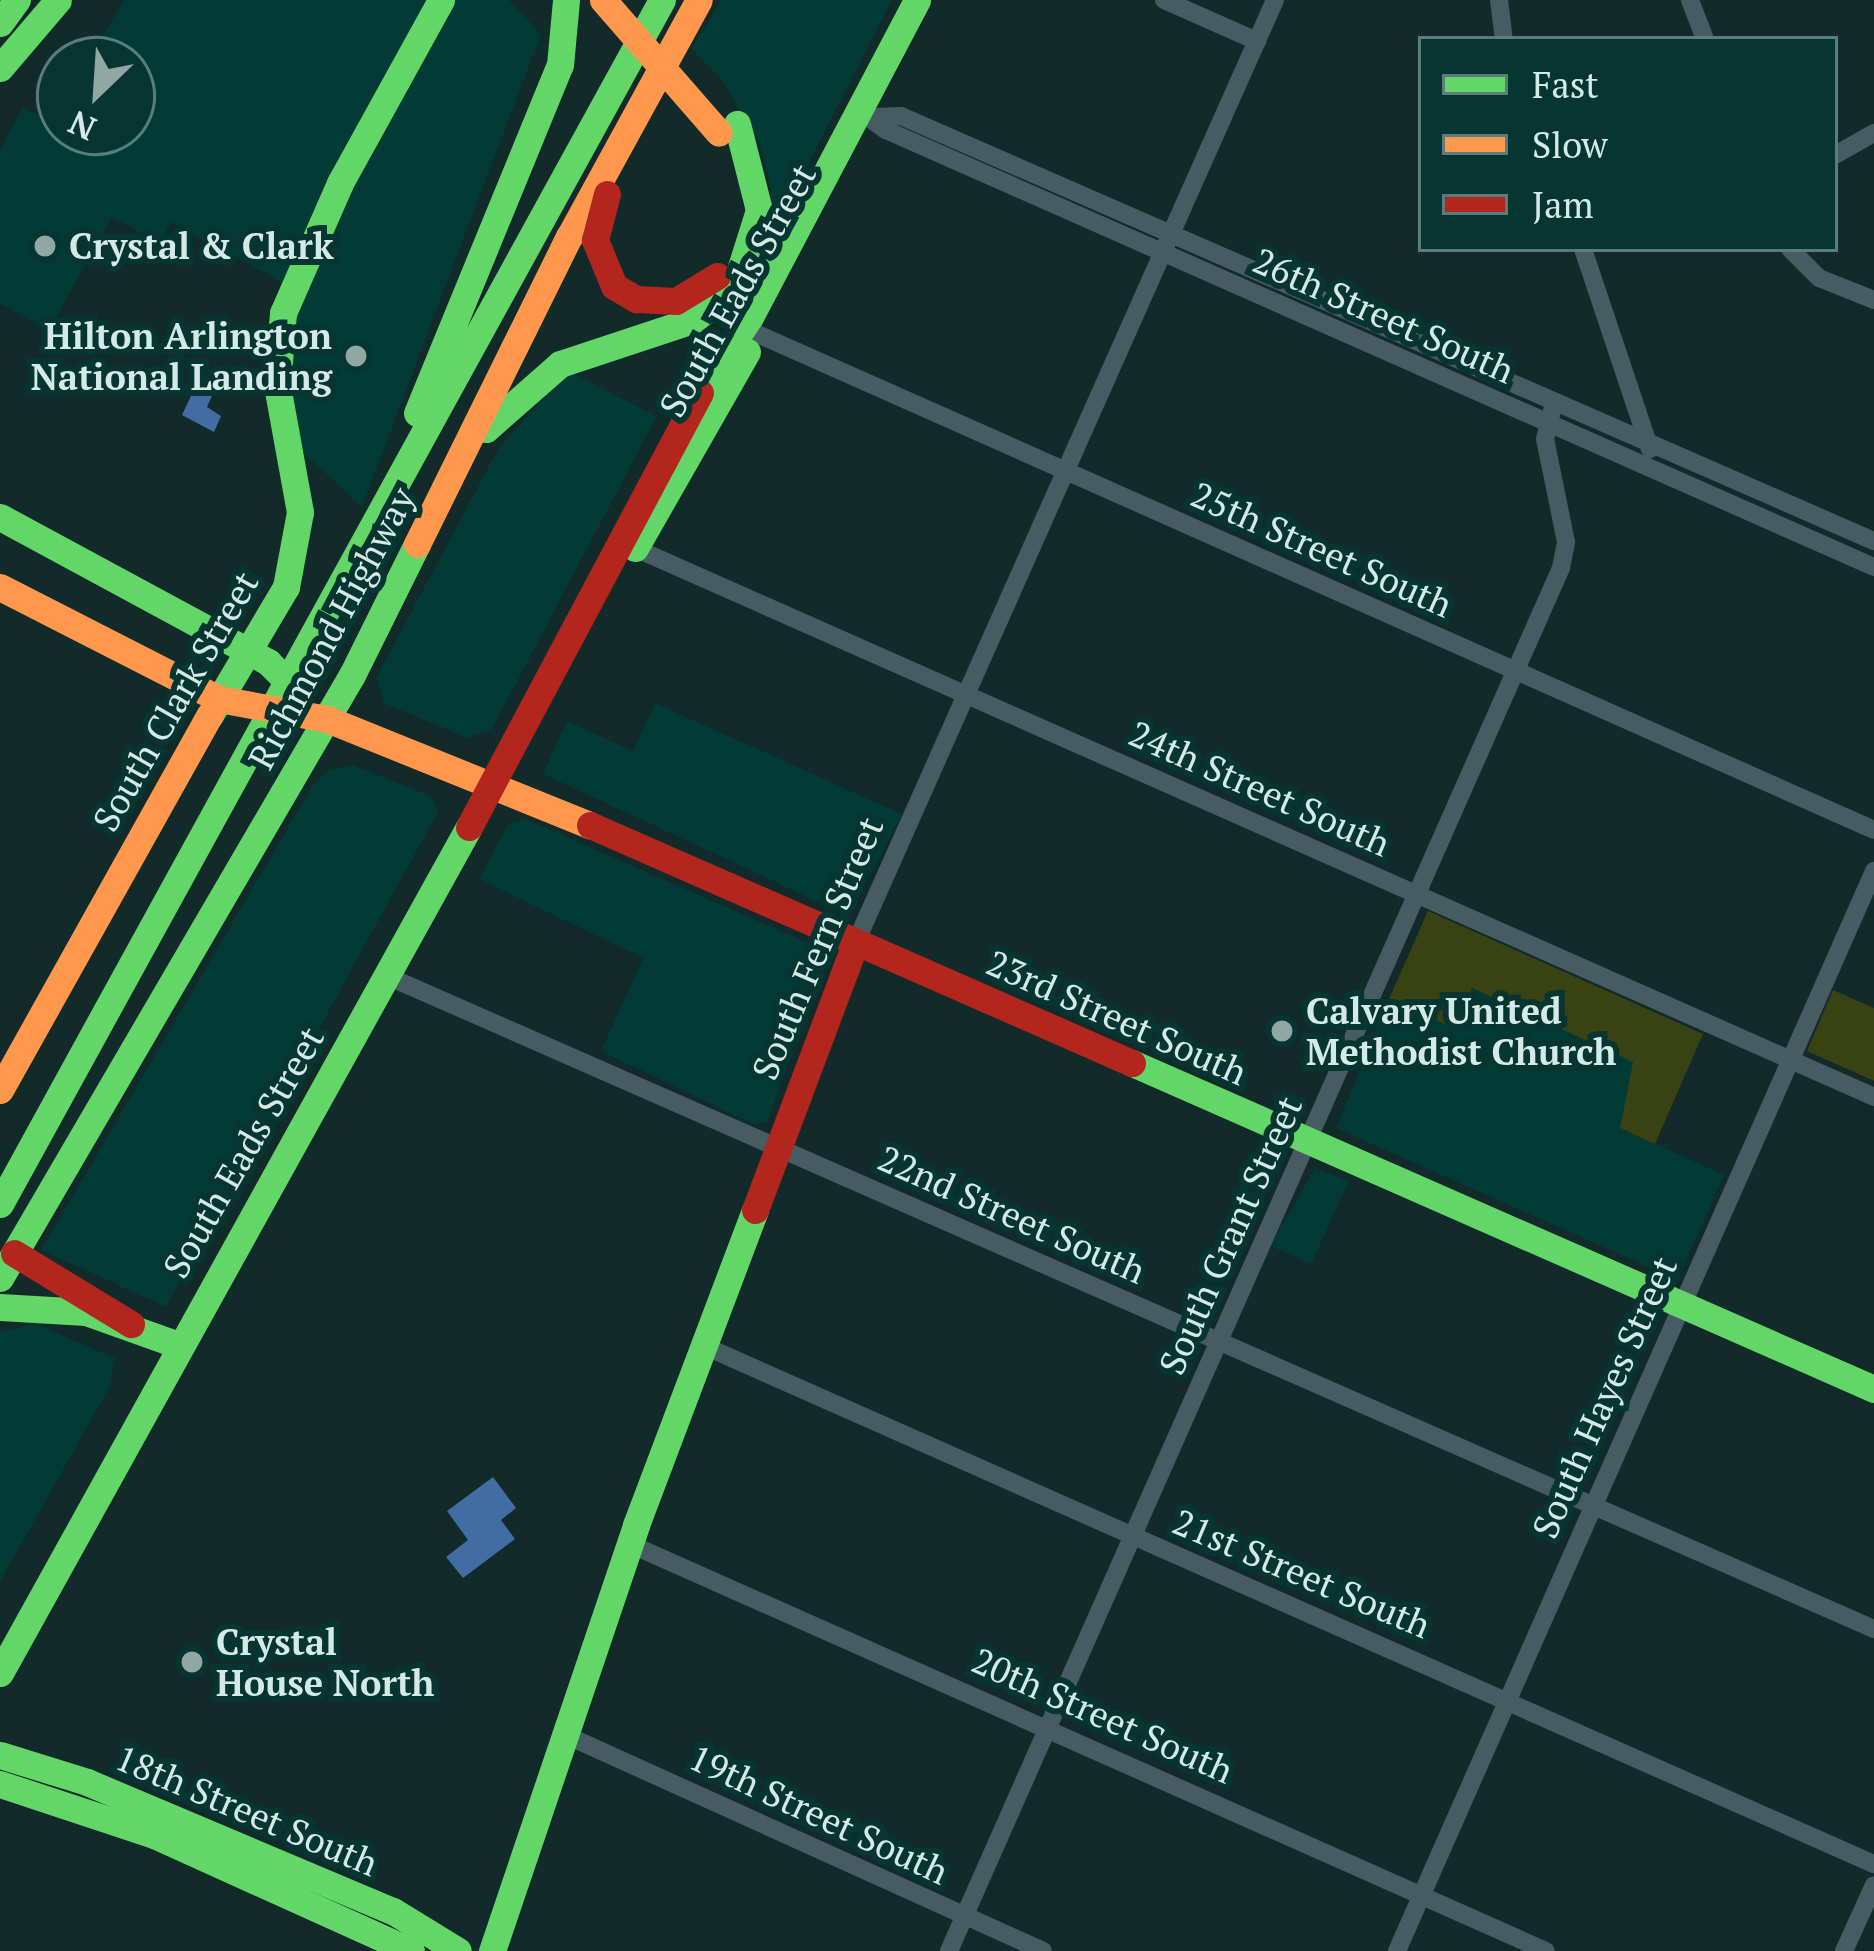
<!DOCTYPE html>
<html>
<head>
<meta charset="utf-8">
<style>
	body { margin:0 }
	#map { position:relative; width:1874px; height:1951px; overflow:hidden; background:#122a29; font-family:"PT Serif",serif }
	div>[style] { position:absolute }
	.built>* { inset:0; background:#023a36 }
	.green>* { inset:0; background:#394213 }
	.water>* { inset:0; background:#416da3 }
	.street>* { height:18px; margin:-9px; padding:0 9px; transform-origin:9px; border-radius:9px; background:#465c62 }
	.fast>* { height:27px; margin:-13.5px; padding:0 13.5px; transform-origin:13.5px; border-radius:13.5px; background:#63d668 }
	.slow>* { height:27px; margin:-13.5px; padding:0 13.5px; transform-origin:13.5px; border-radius:13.5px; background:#ff974d }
	.jam>* { height:27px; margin:-13.5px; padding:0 13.5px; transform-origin:13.5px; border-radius:13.5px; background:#b3261e }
	.slow-bridge>* { height:27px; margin:-13.5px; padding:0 13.5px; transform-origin:13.5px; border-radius:13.5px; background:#ff974d }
	.dots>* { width:33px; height:33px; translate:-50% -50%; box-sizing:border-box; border:6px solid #073531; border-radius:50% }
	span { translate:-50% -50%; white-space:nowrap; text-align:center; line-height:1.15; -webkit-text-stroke:12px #073531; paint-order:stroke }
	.poi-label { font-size:36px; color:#d4eae7; font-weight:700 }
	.left { translate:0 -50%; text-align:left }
	.right { translate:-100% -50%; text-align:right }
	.street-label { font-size:36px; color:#d4eae7 }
	.legend { position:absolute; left:1418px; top:36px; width:420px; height:216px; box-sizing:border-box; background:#073531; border:3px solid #597d7a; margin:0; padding:15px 21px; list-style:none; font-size:36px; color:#d4eae7 }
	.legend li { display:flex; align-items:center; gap:24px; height:60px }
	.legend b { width:60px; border:3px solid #597d7a }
	.north { position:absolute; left:36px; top:36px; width:120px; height:120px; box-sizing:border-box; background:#073531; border:3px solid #597d7a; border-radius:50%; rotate:205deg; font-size:33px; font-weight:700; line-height:48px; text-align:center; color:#d4eae7 }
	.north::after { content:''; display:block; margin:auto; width:42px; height:54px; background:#90a7a4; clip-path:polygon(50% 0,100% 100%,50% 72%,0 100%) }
</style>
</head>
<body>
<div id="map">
	<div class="built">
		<i style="clip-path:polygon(124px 0,509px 0,541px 34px,362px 507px,294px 444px,285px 392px,289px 286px,171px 222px,159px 243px,112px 217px,49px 330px,0 304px,0 149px,23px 107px,52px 123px,60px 110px,60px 132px,132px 132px,132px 60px,88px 60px)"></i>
		<i style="clip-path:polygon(721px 0,892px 0,766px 246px,771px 189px,760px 144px,721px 78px,692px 49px)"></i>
		<i style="clip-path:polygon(568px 371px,657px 416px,492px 729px,466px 738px,384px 703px,376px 678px,498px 449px)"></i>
		<i style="clip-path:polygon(655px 703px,902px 814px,849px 916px,543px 774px,567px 721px,633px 751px)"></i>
		<i style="clip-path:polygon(352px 765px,431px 796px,438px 812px,166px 1307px,41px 1250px,313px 785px,330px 769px)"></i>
		<i style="clip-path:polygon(526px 819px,826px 951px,767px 1123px,753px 1124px,601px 1051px,643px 958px,479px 879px,508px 824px)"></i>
		<i style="clip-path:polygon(1471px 988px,1634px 1062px,1620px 1128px,1724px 1175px,1678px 1280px,1336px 1128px,1389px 999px,1453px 1028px)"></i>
		<i style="clip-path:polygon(1315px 1168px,1349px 1181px,1311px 1264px,1270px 1246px)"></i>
		<i style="clip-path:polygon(36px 1324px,115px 1358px,109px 1388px,0 1582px,0 1332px)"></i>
	</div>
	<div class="green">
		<i style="clip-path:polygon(1428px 911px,1703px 1034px,1655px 1144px,1620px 1128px,1633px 1062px,1472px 988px,1453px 1028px,1389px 999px)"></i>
		<i style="clip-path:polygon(1833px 990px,1874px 1008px,1874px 1081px,1807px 1051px)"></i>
	</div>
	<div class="water">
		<i style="clip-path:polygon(198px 381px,215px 389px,207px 407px,221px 416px,214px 432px,182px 415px)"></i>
		<i style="clip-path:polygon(493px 1477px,516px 1508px,501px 1520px,515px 1539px,463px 1578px,446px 1557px,468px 1540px,447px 1511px)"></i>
	</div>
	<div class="street">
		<i style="left:1164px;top:0;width:102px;rotate:23.8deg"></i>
		<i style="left:1499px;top:0;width:39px;rotate:83deg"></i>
		<i style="left:1690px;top:0;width:42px;rotate:69deg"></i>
		<i style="left:858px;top:110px;width:34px;rotate:36deg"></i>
		<i style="left:886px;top:130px;width:1080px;rotate:23.86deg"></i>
		<i style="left:872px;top:117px;width:29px;rotate:-2deg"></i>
		<i style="left:901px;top:116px;width:1062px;rotate:23.6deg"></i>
		<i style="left:1835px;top:155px;width:45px;rotate:-29.4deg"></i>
		<i style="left:1583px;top:249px;width:211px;rotate:71.5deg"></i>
		<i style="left:1790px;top:249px;width:41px;rotate:45deg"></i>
		<i style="left:1819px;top:278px;width:59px;rotate:21.8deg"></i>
		<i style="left:744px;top:328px;width:1236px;rotate:23.95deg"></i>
		<i style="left:628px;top:545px;width:1363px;rotate:23.89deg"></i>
		<i style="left:856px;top:942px;width:1031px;rotate:-66.02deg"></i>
		<i style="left:387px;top:976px;width:1624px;rotate:23.71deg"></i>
		<i style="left:702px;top:1345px;width:1282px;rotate:23.89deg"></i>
		<i style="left:630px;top:1544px;width:1002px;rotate:23.96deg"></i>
		<i style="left:568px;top:1736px;width:521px;rotate:24.35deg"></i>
		<i style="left:949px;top:1951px;width:1512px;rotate:-66.13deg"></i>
		<i style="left:1561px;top:568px;width:26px;rotate:-79deg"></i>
		<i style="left:1566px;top:542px;width:105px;rotate:-101.5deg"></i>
		<i style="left:1545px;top:439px;width:38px;rotate:-76deg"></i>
		<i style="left:1397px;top:1951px;width:1181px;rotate:-66.17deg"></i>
		<i style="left:1844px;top:1951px;width:72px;rotate:-65.6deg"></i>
	</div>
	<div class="fast">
		<i style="left:0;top:23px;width:29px;rotate:-54deg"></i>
		<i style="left:0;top:68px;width:89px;rotate:-49.5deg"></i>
		<i style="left:700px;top:393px;width:91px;rotate:-56.7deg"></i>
		<i style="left:750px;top:317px;width:358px;rotate:-62.2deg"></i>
		<i style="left:417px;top:413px;width:376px;rotate:-67.7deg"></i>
		<i style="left:560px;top:65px;width:65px;rotate:-84.7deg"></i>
		<i style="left:486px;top:429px;width:98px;rotate:-41.3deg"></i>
		<i style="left:560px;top:364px;width:140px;rotate:-18.3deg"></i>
		<i style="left:693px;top:320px;width:54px;rotate:-39deg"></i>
		<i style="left:735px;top:286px;width:80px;rotate:-72.5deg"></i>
		<i style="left:759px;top:210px;width:89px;rotate:-104.3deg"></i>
		<i style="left:0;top:517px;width:305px;rotate:28.4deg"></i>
		<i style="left:268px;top:662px;width:45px;rotate:45deg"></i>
		<i style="left:635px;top:548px;width:226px;rotate:-60.3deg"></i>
		<i style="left:210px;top:715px;width:149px;rotate:-59.3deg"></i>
		<i style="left:286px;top:587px;width:76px;rotate:-79.4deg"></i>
		<i style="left:300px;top:512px;width:128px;rotate:-100.3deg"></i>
		<i style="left:277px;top:386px;width:73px;rotate:-85.3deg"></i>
		<i style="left:283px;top:313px;width:142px;rotate:-66.3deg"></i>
		<i style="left:340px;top:183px;width:209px;rotate:-61.1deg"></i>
		<i style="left:1132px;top:1063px;width:810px;rotate:23.72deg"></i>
		<i style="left:0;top:1204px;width:1374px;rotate:-61.2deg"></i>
		<i style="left:0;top:1278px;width:698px;rotate:-59.73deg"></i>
		<i style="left:352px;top:675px;width:146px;rotate:-63.6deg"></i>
		<i style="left:0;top:1307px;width:86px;rotate:3.3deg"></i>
		<i style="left:86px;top:1312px;width:96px;rotate:19.6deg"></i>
		<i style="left:0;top:1673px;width:967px;rotate:-61deg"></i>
		<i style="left:0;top:1755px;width:91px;rotate:17.2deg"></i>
		<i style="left:87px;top:1782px;width:332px;rotate:22.9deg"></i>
		<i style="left:393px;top:1911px;width:76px;rotate:31.6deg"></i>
		<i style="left:0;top:1784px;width:162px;rotate:18.3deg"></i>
		<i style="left:154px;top:1835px;width:282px;rotate:24.3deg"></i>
		<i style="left:492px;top:1951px;width:450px;rotate:-71.3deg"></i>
		<i style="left:636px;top:1525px;width:337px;rotate:-69.3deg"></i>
	</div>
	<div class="slow">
		<i style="left:417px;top:544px;width:343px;rotate:-63.7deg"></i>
		<i style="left:569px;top:237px;width:270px;rotate:-61.3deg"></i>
		<i style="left:0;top:587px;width:246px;rotate:27.1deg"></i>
		<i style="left:219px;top:699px;width:110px;rotate:10.5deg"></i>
		<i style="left:327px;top:719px;width:284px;rotate:22deg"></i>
		<i style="left:0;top:1090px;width:430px;rotate:-60.8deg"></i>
	</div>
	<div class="jam">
		<i style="left:607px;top:194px;width:48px;rotate:104.6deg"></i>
		<i style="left:595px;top:240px;width:50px;rotate:67.6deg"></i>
		<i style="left:614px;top:286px;width:26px;rotate:31deg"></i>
		<i style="left:636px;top:299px;width:40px;rotate:2.9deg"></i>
		<i style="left:676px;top:301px;width:48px;rotate:-31.4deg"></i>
		<i style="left:590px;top:825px;width:592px;rotate:23.71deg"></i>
		<i style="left:469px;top:827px;width:492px;rotate:-62deg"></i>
		<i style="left:755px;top:1210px;width:286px;rotate:-69.4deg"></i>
		<i style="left:14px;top:1253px;width:137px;rotate:31.3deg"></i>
	</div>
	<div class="slow-bridge">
		<i style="left:603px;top:0;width:176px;rotate:48.9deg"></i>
	</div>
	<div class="dots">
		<i style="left:45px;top:246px;background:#90a7a4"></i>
		<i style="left:356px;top:356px;background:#90a7a4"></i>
		<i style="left:1282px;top:1031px;background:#90a7a4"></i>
		<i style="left:192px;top:1662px;background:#90a7a4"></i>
	</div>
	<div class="poi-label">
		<span class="left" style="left:69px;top:246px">Crystal &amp; Clark</span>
		<span class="right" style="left:332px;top:356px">Hilton Arlington<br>National Landing</span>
		<span class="left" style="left:1306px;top:1031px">Calvary United<br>Methodist Church</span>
		<span class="left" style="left:216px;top:1662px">Crystal<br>House North</span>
	</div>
	<div class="street-label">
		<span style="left:737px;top:290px;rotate:-61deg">South Eads Street</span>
		<span style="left:1384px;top:315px;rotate:24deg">26th Street South</span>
		<span style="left:1322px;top:549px;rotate:24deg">25th Street South</span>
		<span style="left:331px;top:628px;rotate:-62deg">Richmond Highway</span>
		<span style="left:175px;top:701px;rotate:-60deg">South Clark Street</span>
		<span style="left:1260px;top:788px;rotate:24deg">24th Street South</span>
		<span style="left:817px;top:948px;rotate:-67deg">South Fern Street</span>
		<span style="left:1117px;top:1017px;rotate:24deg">23rd Street South</span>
		<span style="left:243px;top:1152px;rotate:-60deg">South Eads Street</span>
		<span style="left:1012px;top:1214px;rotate:24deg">22nd Street South</span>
		<span style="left:1230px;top:1235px;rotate:-66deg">South Grant Street</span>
		<span style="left:1604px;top:1397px;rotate:-66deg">South Hayes Street</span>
		<span style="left:1302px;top:1573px;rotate:23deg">21st Street South</span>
		<span style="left:1103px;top:1715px;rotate:24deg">20th Street South</span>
		<span style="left:247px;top:1810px;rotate:23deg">18th Street South</span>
		<span style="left:819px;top:1814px;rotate:25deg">19th Street South</span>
	</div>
	<ul class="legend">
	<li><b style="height:15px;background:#63d668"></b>Fast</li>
	<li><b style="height:15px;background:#ff974d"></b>Slow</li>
	<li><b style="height:15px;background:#b3261e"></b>Jam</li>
	</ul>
	<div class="north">N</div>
</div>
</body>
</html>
